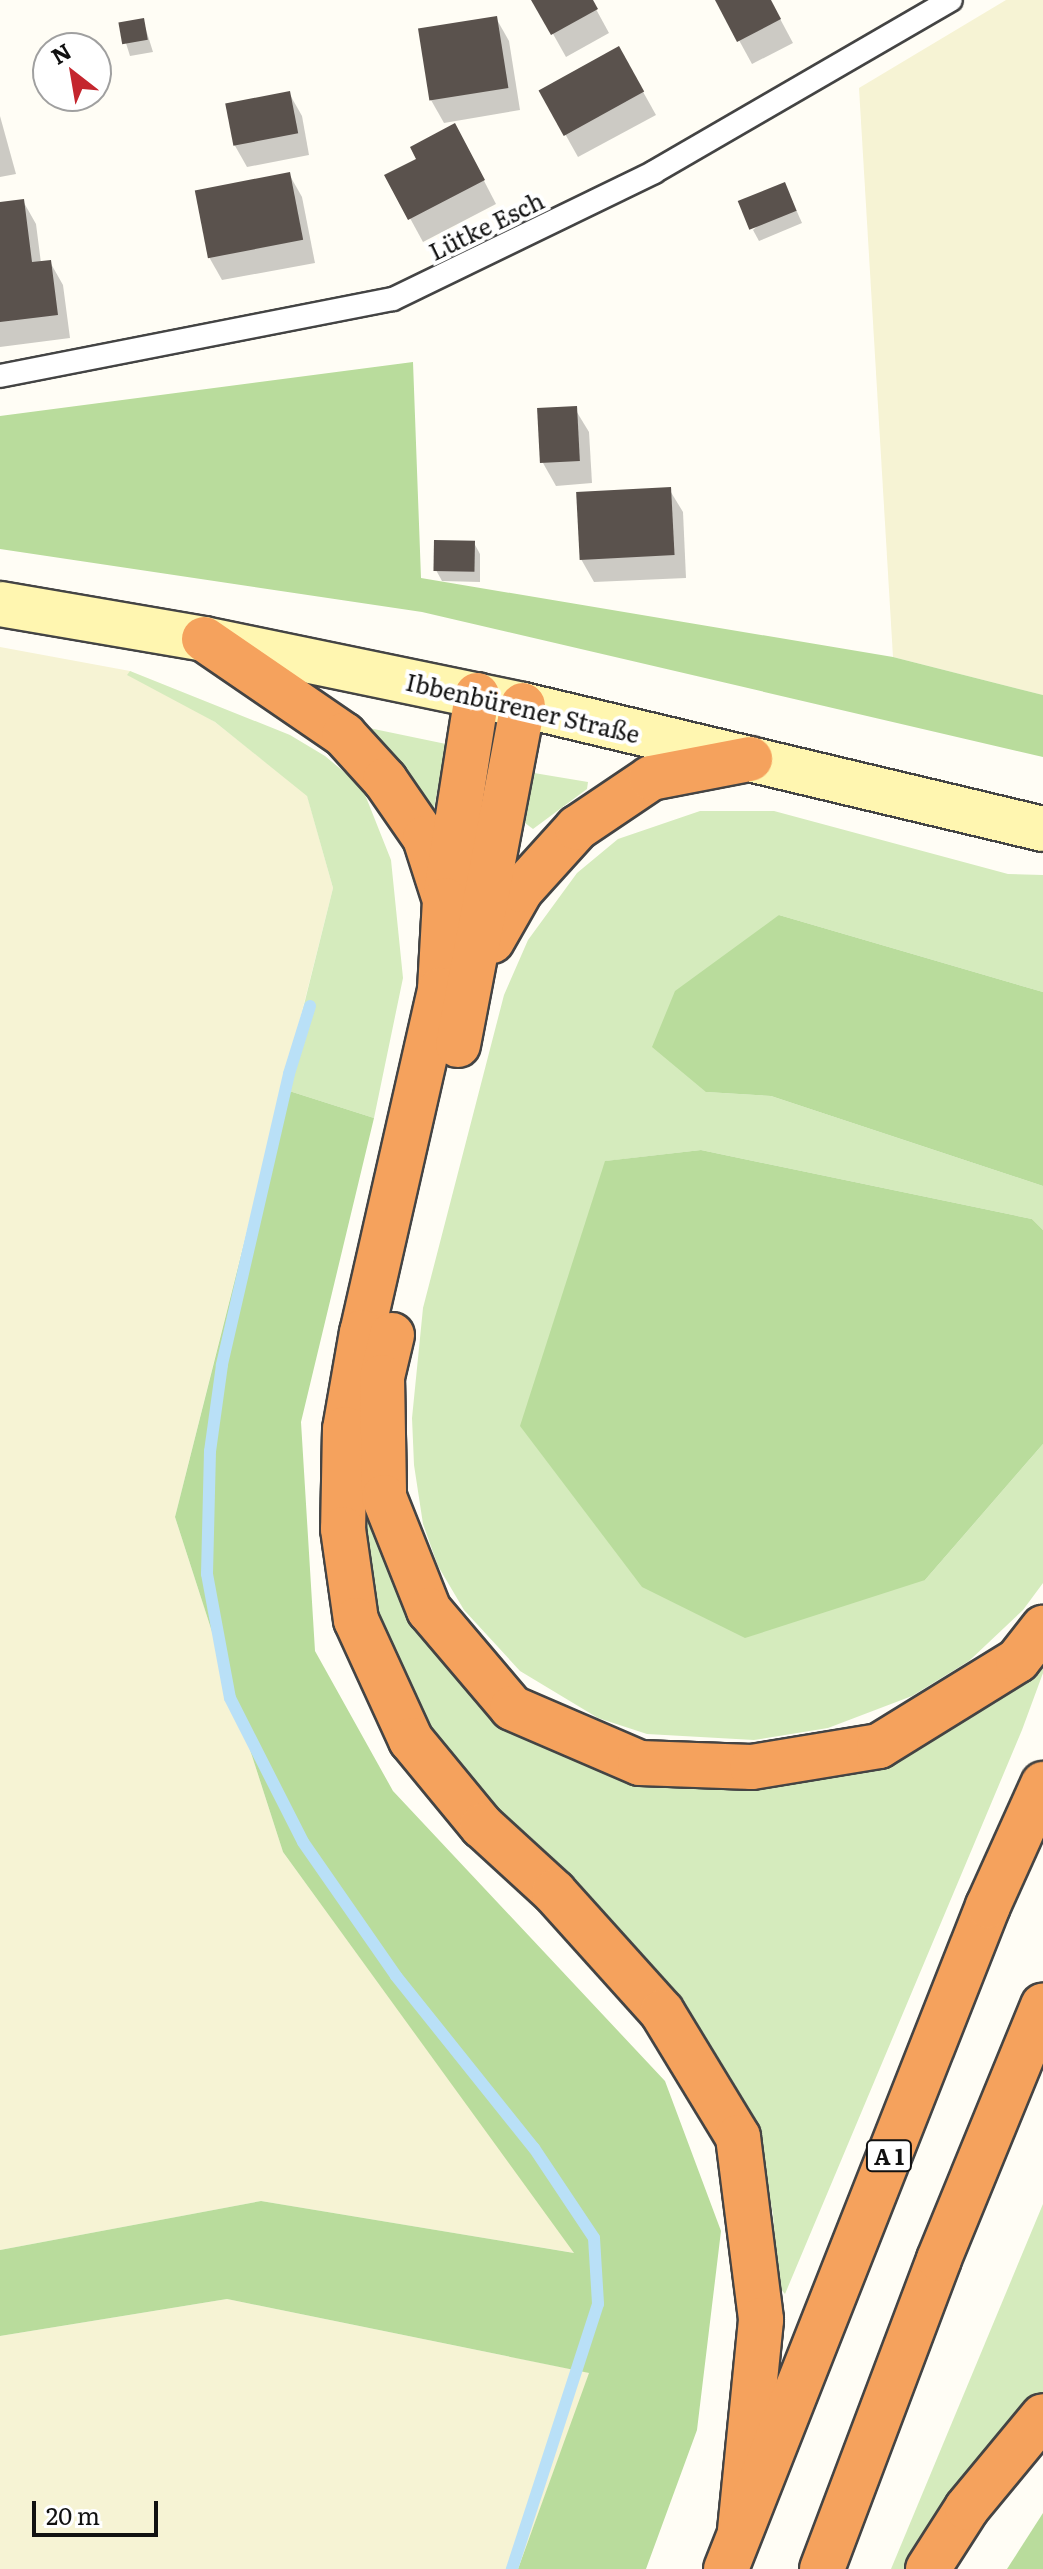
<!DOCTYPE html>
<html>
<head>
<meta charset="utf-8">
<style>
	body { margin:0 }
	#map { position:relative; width:1043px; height:2569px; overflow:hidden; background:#fffdf5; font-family:Literata,serif }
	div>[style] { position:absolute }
	.farmland>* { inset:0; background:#f6f3d4 }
	.green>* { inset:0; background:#d5ebbd }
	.forest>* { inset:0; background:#b9dc9c }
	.shadow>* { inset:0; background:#0003 }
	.stream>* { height:12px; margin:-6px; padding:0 6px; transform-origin:6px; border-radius:6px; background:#b9e0f7 }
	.building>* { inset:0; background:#5a524d; transform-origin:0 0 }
	.roads { filter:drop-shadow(2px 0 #444) drop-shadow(-2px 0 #444) drop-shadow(0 2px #444) drop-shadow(0 -2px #444) }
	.service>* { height:22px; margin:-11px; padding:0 11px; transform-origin:11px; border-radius:11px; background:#fff }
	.secondary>* { height:44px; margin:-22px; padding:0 22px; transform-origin:22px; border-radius:22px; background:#fff6b0 }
	.motorway>* { height:44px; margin:-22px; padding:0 22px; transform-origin:22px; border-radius:22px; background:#f5a25d }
	span { translate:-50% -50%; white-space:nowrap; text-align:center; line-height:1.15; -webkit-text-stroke:8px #fff; paint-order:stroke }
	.shield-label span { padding:2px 6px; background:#fff; border:2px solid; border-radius:6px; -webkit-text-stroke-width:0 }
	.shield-label { font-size:22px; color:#111; font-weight:700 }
	.street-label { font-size:24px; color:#111 }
	.north { position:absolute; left:32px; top:32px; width:80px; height:80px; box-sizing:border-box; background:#fff; border:2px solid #a0a0a0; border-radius:50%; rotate:329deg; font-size:22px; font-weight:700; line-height:32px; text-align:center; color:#111 }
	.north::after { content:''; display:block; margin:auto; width:28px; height:36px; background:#c4262e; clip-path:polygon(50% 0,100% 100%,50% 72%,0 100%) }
	.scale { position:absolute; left:32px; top:2501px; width:126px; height:36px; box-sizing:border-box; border:4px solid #111; border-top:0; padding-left:10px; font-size:24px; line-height:28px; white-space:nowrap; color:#111; -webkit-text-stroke:6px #fff; paint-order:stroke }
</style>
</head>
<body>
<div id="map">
	<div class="farmland">
		<i style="clip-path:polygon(1006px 0,1043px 0,1043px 695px,893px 657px,859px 88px)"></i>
		<i style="clip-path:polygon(0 647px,130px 671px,215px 722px,307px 795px,333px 888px,175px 1517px,283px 1852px,575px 2253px,261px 2201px,0 2250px)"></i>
		<i style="clip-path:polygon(227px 2299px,590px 2373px,518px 2569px,0 2569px,0 2336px)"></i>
	</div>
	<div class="green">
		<i style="clip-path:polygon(130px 671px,290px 735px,325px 756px,362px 787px,391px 860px,403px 978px,374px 1118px,283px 1089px,333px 888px,307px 796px,215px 722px,127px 675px)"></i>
		<i style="clip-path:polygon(369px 728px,446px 744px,434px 809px,366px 732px)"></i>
		<i style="clip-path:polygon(534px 773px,588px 782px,587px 789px,533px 829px,525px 823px)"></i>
		<i style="clip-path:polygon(700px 811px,774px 811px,1008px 874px,1043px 875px,1043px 992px,779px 915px,706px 1092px,771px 1096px,1043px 1186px,1043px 1230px,1032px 1219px,701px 1150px,606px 1161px,925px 1580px,1043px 1444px,1043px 1583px,1023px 1610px,969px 1661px,912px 1696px,828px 1728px,754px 1740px,647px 1734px,598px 1718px,520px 1671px,464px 1610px,438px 1566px,423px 1524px,414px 1465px,412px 1418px,423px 1308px,504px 995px,528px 940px,577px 873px,618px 839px)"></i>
		<i style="clip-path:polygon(366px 1438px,369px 1480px,545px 1744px,902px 1754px,996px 1703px,1043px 1659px,1043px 1673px,1022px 1730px,785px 2294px,778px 2286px,773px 2214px,762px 2157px,742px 2104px,705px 2040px,658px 1974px,483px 1803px,403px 1696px,359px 1560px)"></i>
		<i style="clip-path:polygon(1043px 2204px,1043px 2395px,910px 2569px,891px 2569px)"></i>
	</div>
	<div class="forest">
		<i style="clip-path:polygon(413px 362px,421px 578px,893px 657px,1043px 695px,1043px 757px,422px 612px,0 549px,0 416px)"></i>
		<i style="clip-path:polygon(779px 915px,1043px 992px,1043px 1186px,771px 1096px,706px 1092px,652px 1047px,675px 991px)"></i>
		<i style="clip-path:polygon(283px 1089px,374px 1118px,301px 1422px,315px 1651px,393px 1791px,665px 2081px,721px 2231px,697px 2430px,646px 2569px,518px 2569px,589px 2373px,227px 2299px,0 2336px,0 2250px,261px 2201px,574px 2253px,283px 1852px,175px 1517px)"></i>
		<i style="clip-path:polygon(701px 1150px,1032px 1219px,1043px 1230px,1043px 1444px,925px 1580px,745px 1638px,642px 1587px,520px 1426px,605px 1161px)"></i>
		<i style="clip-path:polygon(1043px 2513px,1043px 2569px,1007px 2569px)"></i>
	</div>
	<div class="shadow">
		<i style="clip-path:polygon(534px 0,591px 0,609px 33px,566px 57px)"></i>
		<i style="clip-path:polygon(717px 0,770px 0,793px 43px,752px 64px)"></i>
		<i style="clip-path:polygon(496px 18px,509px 41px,520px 110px,444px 123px,431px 100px)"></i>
		<i style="clip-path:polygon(143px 20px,153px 52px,130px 56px,120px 24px)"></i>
		<i style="clip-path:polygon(96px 49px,109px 62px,99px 98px,92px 96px)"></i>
		<i style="clip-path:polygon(632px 72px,656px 115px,578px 157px,541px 91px)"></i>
		<i style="clip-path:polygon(289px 93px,302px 116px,309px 155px,247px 167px,234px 144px)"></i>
		<i style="clip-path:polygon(0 116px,16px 174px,0 177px)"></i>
		<i style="clip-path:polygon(467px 148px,496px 204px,423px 242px,387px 176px)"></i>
		<i style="clip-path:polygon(289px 174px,302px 197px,315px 263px,222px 280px,209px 257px)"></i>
		<i style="clip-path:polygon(790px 196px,802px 223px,759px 241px,753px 230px)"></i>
		<i style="clip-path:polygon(23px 201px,36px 224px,41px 263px,50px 262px,63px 285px,70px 338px,0 347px,0 204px)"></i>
		<i style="clip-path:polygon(575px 409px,589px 432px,592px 483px,556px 486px,543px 463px)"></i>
		<i style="clip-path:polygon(669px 489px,683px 512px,686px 578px,594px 582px,581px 559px)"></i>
		<i style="clip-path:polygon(474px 543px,480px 554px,480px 582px,442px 581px,436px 570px)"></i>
	</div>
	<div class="stream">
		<i style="left:310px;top:1006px;width:71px;rotate:107.2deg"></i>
		<i style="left:289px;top:1074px;width:299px;rotate:103deg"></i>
		<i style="left:222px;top:1365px;width:87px;rotate:97.9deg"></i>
		<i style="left:210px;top:1451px;width:123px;rotate:91.4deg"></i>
		<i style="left:207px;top:1574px;width:126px;rotate:79.5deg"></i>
		<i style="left:230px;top:1698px;width:161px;rotate:63.1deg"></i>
		<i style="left:303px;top:1842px;width:163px;rotate:55.2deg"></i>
		<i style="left:396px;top:1976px;width:221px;rotate:51.3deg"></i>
		<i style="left:534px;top:2148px;width:108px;rotate:56.3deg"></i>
		<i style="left:594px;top:2238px;width:66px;rotate:86.5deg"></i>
		<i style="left:598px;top:2304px;width:279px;rotate:108deg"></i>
	</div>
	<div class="building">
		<i style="clip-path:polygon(531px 0,593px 0,598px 9px,551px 35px)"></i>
		<i style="clip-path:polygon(715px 0,771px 0,781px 19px,737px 42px)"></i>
		<i style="left:497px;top:16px;width:73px;height:80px;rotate:81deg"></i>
		<i style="left:144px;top:18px;width:22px;height:26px;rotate:80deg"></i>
		<i style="clip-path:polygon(77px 41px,104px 49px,97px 73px,96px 48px,75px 48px)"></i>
		<i style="left:619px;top:46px;width:52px;height:92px;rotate:61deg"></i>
		<i style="left:290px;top:91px;width:43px;height:66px;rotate:79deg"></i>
		<i style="clip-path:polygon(455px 123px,485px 180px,408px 220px,384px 175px,416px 159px,410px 147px)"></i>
		<i style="left:290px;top:172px;width:69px;height:97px;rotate:79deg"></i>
		<i style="left:785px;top:182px;width:31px;height:51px;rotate:68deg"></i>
		<i style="clip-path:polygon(24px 199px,32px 262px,51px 260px,58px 315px,0 322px,0 202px)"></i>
		<i style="left:577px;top:406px;width:55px;height:40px;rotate:87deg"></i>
		<i style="left:671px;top:487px;width:68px;height:95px;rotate:87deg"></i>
		<i style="left:434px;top:540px;width:41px;height:31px;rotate:1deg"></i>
	</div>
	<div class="roads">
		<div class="service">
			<i style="left:0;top:376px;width:400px;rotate:-11.1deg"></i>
			<i style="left:393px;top:299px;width:290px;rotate:-25.9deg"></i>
			<i style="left:654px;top:172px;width:343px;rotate:-30.1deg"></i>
		</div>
		<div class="secondary">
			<i style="left:0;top:604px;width:207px;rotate:9.7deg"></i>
			<i style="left:204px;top:639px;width:326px;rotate:11.7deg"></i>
			<i style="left:523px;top:705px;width:535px;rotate:13.41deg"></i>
		</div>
		<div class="motorway">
			<i style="left:204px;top:639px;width:170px;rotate:34.4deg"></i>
			<i style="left:344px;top:735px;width:61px;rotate:47.7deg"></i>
			<i style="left:385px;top:780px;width:70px;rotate:55.4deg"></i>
			<i style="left:425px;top:838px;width:59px;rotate:72.2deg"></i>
			<i style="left:477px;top:695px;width:207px;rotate:98.9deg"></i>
			<i style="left:445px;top:900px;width:90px;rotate:93.2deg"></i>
			<i style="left:440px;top:990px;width:351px;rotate:102.8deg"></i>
			<i style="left:362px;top:1332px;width:98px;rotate:99.9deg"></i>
			<i style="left:345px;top:1429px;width:100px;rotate:91.1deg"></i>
			<i style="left:343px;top:1529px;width:92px;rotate:81.9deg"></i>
			<i style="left:356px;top:1620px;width:132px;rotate:65.4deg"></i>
			<i style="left:411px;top:1740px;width:112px;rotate:50.5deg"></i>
			<i style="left:482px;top:1826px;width:98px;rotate:42.5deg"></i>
			<i style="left:554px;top:1892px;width:161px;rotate:48deg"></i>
			<i style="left:662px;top:2012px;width:146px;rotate:58.7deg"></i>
			<i style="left:738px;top:2137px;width:184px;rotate:82.8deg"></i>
			<i style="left:761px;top:2320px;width:211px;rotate:95.7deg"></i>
			<i style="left:492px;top:941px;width:59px;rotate:-60.4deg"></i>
			<i style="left:521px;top:890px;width:84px;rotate:-47.9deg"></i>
			<i style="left:577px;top:828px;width:89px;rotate:-34deg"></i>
			<i style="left:651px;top:778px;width:101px;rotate:-10.9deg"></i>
			<i style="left:458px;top:1045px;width:346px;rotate:-79.2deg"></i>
			<i style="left:392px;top:1335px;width:43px;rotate:103.4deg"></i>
			<i style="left:382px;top:1377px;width:120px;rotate:89deg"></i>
			<i style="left:384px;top:1497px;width:122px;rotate:68.3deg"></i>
			<i style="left:429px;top:1610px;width:128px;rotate:49.7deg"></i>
			<i style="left:512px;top:1708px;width:139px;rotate:23.3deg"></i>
			<i style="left:640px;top:1763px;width:112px;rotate:2deg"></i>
			<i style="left:752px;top:1767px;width:129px;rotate:-9.4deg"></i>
			<i style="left:879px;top:1746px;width:163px;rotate:-31.7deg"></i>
			<i style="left:1018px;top:1660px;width:41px;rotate:-52deg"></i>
			<i style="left:726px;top:2569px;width:713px;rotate:-68.44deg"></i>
			<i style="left:988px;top:1906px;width:134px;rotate:-65.7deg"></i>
			<i style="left:822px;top:2569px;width:331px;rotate:-69.3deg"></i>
			<i style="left:939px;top:2259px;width:274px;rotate:-67.7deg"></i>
			<i style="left:928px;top:2569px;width:72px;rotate:-57.4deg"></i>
			<i style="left:967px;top:2508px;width:119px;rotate:-50.4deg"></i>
		</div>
	</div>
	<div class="shield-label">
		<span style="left:889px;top:2156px">A 1</span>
	</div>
	<div class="street-label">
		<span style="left:486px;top:225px;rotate:-26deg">Lütke Esch</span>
		<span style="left:523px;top:707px;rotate:13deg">Ibbenbürener Straße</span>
	</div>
	<div class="north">N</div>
	<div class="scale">20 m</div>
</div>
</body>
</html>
